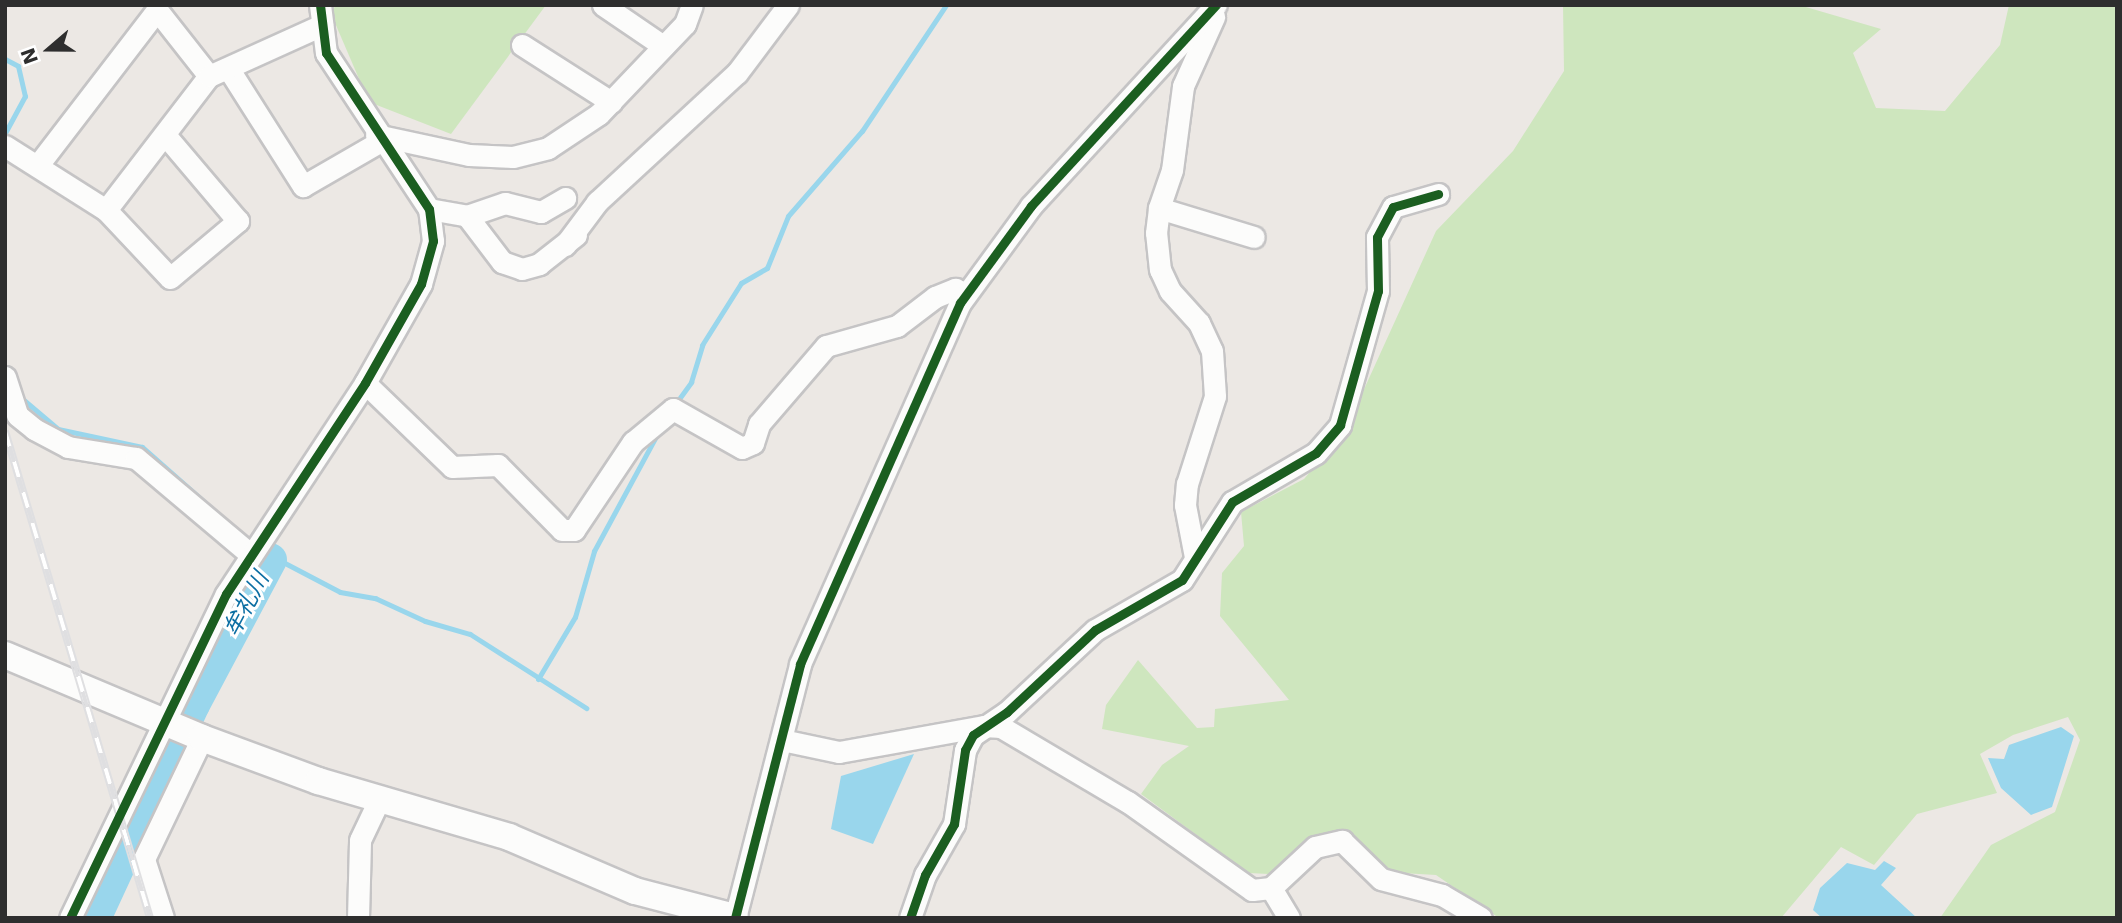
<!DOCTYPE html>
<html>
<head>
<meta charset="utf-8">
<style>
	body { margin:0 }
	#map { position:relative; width:2122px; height:923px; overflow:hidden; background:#ece8e4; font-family:"DejaVu Sans","Noto Sans JP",sans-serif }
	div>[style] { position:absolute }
	.green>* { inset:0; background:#cee6be }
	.water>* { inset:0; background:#99d6ec }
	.stream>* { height:5px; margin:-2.5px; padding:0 2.5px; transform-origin:2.5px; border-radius:2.5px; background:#99d6ec }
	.river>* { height:33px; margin:-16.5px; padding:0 16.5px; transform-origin:16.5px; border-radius:16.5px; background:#99d6ec }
	.roads { filter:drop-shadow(2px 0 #c5c4c5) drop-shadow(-2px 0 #c5c4c5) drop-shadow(0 2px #c5c4c5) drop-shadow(0 -2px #c5c4c5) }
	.minor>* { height:21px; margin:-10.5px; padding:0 10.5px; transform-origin:10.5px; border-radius:10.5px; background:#fcfcfb }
	.tertiary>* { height:26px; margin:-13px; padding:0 13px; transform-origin:13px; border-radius:13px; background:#fcfcfb }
	.rail>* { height:8px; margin-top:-4px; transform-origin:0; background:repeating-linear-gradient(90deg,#fff 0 16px,#dfdfe1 0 32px); box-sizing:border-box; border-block:2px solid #dfdfe1 }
	.cycleway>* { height:9px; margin:-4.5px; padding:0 4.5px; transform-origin:4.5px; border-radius:4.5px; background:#1b5e20 }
	span { translate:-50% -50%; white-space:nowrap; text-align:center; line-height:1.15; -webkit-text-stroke:6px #fff; paint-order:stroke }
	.water-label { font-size:23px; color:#0d6fa3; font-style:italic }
	.frame { position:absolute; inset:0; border:7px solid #2e2e2e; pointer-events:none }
	.north { position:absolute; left:14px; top:14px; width:70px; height:70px; -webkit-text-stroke:5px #fff; paint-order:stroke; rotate:250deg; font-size:19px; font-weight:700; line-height:28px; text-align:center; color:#2e2e2e }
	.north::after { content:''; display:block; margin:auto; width:24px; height:32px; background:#2e2e2e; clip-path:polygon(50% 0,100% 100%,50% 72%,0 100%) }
</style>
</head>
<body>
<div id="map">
	<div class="green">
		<i style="clip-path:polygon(335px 5px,546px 5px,451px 134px,369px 102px,332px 16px)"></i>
		<i style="clip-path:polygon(1563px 5px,1799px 5px,1881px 29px,1853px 53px,1876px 108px,1945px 111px,2000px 45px,2009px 5px,2117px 5px,2117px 918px,1940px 918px,1991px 845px,2055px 812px,2080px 740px,2068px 717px,2013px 735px,1980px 754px,1997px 793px,1917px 814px,1874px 865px,1841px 847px,1781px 918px,1499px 918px,1436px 875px,1385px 872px,1318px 838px,1269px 874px,1248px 873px,1141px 794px,1162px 765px,1189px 746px,1102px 729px,1106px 705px,1138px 660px,1197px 728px,1214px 727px,1215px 709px,1289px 700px,1220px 616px,1222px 573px,1244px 546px,1241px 512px,1304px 479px,1345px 431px,1436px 231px,1513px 151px,1564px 71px)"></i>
	</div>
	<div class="water">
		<i style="clip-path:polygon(2061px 727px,2074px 736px,2052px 807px,2031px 815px,2001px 788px,1988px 758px,2004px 759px,2009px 745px)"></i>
		<i style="clip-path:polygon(914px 754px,873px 844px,831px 829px,841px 776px)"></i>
		<i style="clip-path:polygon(126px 818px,143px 839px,123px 883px,106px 918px,76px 918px)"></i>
		<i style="clip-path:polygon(1884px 861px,1896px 868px,1881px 885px,1917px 918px,1822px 918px,1813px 910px,1820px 888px,1847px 863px,1875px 870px)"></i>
	</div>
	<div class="stream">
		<i style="left:5px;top:59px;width:15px;rotate:28deg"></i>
		<i style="left:18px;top:66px;width:31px;rotate:77deg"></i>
		<i style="left:25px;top:96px;width:42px;rotate:118.4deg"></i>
		<i style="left:19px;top:396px;width:51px;rotate:40.2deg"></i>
		<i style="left:58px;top:429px;width:86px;rotate:12.1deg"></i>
		<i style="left:142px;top:447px;width:123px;rotate:41.4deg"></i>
		<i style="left:676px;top:403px;width:26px;rotate:-54deg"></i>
		<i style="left:691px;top:382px;width:39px;rotate:-73deg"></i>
		<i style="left:702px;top:345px;width:73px;rotate:-57.8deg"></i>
		<i style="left:741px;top:283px;width:30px;rotate:-30deg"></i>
		<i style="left:767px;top:268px;width:56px;rotate:-68deg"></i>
		<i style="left:788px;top:216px;width:113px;rotate:-49deg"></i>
		<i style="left:862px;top:131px;width:151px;rotate:-56.3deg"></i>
		<i style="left:260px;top:550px;width:90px;rotate:27.7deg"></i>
		<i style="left:340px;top:592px;width:36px;rotate:10deg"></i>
		<i style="left:375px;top:598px;width:55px;rotate:24.7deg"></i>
		<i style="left:425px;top:621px;width:47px;rotate:16.1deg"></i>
		<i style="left:470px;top:634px;width:138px;rotate:32.5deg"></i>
		<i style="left:538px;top:679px;width:72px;rotate:-59.2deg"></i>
		<i style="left:575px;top:617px;width:69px;rotate:-73.9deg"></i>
		<i style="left:594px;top:551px;width:136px;rotate:-61.6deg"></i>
	</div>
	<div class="river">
		<i style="left:94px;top:918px;width:236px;rotate:-65.2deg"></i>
		<i style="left:193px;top:704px;width:164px;rotate:-62deg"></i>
	</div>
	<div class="roads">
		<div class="minor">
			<i style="left:603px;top:5px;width:73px;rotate:34.3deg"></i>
			<i style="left:522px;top:45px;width:106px;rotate:32.6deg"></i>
			<i style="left:228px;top:68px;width:140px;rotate:57.6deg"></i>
			<i style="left:303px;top:186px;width:90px;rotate:-30deg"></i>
			<i style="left:376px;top:135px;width:95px;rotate:12.1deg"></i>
			<i style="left:469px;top:155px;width:44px;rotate:2.6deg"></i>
			<i style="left:513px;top:157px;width:36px;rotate:-14deg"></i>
			<i style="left:548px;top:148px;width:61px;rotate:-33.7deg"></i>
			<i style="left:599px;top:114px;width:124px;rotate:-46.3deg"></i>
			<i style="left:685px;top:24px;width:20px;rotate:-70deg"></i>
			<i style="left:5px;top:146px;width:120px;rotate:32.4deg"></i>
			<i style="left:106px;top:210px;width:93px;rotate:46.7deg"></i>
			<i style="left:170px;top:278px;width:89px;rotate:-40deg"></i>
			<i style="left:238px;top:221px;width:113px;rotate:-130.3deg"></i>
			<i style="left:38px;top:165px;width:195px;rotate:-52.5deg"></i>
			<i style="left:157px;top:10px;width:84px;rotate:51.8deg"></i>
			<i style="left:1159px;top:208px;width:99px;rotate:17deg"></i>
			<i style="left:429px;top:209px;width:39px;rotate:10deg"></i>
			<i style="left:467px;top:216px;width:40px;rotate:-18.9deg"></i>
			<i style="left:505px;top:203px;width:37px;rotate:14deg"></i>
			<i style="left:541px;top:212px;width:28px;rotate:-30deg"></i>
			<i style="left:106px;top:210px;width:169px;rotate:-52.5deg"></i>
			<i style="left:209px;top:76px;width:124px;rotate:-24.3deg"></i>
			<i style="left:467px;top:216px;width:58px;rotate:52.7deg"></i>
			<i style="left:502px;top:262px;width:21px;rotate:19deg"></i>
			<i style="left:522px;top:269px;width:18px;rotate:-16deg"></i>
			<i style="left:539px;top:264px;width:47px;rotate:-38.1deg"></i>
			<i style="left:565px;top:245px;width:54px;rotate:-53.3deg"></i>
			<i style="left:597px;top:202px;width:190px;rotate:-42.7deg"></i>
			<i style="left:737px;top:73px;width:85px;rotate:-53.1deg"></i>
			<i style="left:5px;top:377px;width:40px;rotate:72deg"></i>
			<i style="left:17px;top:415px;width:22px;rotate:39deg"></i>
			<i style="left:34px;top:429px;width:38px;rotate:28deg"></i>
			<i style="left:68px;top:447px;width:69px;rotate:9.2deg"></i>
			<i style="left:136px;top:458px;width:150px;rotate:40.1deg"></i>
			<i style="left:365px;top:383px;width:121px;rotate:44deg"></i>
			<i style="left:452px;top:467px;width:46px;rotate:-2.5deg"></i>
			<i style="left:498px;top:465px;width:91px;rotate:45.4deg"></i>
			<i style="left:562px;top:530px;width:12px"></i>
			<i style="left:574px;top:530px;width:106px;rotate:-56.2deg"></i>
			<i style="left:633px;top:442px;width:52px;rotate:-39.5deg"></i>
			<i style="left:673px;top:409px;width:79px;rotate:29.5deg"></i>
			<i style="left:742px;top:448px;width:12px;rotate:-24deg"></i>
			<i style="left:753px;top:443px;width:20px;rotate:-72deg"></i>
			<i style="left:759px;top:424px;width:103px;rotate:-49.3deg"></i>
			<i style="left:826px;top:346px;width:74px;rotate:-15.7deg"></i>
			<i style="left:897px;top:326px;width:48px;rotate:-37.3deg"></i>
			<i style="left:935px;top:297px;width:22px;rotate:-22deg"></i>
			<i style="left:955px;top:289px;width:12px;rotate:24deg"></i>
			<i style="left:1195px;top:557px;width:53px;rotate:-100.9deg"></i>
			<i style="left:1185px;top:505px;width:21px;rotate:-85deg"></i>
			<i style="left:1187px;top:484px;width:92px;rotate:-72.3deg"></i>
			<i style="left:1215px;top:396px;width:45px;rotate:-93.8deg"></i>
			<i style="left:1212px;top:351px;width:31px;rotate:-115deg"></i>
			<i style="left:1199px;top:323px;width:43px;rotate:-132.2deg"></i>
			<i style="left:1170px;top:291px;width:23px;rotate:-115deg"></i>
			<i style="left:1160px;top:270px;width:37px;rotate:-96deg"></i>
			<i style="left:1156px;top:233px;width:25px;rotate:-83deg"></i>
			<i style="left:1159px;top:208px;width:40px;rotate:-71.1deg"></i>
			<i style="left:1172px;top:170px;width:85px;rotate:-82.5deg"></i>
			<i style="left:1183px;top:86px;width:76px;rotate:-65.8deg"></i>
			<i style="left:782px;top:740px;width:58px;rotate:11.9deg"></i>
			<i style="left:839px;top:752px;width:147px;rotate:-10.2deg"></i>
			<i style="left:984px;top:726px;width:17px;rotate:3deg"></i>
			<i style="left:1001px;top:727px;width:147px;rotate:30.6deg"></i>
			<i style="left:1128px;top:802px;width:152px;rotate:35.4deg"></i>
			<i style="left:1252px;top:890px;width:19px;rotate:-6deg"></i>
			<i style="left:1271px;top:888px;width:60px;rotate:-43deg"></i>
			<i style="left:1315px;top:847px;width:28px;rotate:-13deg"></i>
			<i style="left:1342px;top:841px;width:54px;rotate:44.3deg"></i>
			<i style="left:1381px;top:879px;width:63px;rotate:14.7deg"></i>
			<i style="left:1442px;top:895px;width:45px;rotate:30.5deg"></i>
			<i style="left:1271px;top:888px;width:35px;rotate:59deg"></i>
			<i style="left:70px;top:918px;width:360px;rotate:-64.3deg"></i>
			<i style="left:226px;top:594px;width:253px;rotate:-56.6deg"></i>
			<i style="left:365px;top:383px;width:114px;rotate:-60.5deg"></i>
			<i style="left:421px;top:284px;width:45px;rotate:-74.4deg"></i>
			<i style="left:433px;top:241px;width:32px;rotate:-97deg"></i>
			<i style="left:429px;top:209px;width:187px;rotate:-123.4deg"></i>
			<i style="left:326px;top:53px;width:48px;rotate:-97.1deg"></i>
			<i style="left:163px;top:918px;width:62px;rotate:-107.9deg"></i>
			<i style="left:144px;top:859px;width:134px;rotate:-64.4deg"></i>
			<i style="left:358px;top:918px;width:78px;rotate:-88.5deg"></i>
			<i style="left:360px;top:840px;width:44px;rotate:-64.6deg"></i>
			<i style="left:735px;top:918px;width:262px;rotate:-75.6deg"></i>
			<i style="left:800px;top:664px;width:395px;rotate:-66.1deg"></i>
			<i style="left:960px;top:303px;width:120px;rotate:-53.8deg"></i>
			<i style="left:1031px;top:206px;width:273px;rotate:-47.4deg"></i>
			<i style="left:910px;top:918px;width:46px;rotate:-70.8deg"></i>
			<i style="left:925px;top:875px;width:59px;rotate:-60.4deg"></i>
			<i style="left:954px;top:824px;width:75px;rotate:-81.5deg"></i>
			<i style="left:965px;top:750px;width:17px;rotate:-62deg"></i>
			<i style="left:973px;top:735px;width:41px;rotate:-34.1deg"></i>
			<i style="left:1007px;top:712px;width:120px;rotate:-43deg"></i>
			<i style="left:1095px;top:630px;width:100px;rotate:-29.9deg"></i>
			<i style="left:1182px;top:580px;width:93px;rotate:-57.3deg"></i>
			<i style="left:1232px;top:502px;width:97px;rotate:-30.3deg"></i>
			<i style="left:1316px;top:453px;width:37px;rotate:-49deg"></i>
			<i style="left:1340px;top:425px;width:139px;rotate:-74.2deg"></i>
			<i style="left:1378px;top:291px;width:54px;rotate:-91.1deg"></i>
			<i style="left:1377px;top:237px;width:34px;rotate:-62deg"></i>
			<i style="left:1393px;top:207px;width:47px;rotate:-16.1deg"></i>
		</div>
		<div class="tertiary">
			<i style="left:5px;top:655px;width:214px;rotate:22.8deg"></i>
			<i style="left:202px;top:738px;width:124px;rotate:20.3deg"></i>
			<i style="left:318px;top:781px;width:199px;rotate:16.3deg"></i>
			<i style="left:509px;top:837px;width:137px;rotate:23.2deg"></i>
			<i style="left:635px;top:891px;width:103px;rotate:14.6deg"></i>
		</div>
	</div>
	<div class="rail">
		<i style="left:5px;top:431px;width:508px;rotate:73.42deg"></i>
	</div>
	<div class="cycleway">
		<i style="left:70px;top:918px;width:360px;rotate:-64.3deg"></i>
		<i style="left:226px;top:594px;width:253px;rotate:-56.6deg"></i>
		<i style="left:365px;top:383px;width:114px;rotate:-60.5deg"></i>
		<i style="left:421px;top:284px;width:45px;rotate:-74.4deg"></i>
		<i style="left:433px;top:241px;width:32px;rotate:-97deg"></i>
		<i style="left:429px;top:209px;width:187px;rotate:-123.4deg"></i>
		<i style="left:326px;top:53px;width:48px;rotate:-97.1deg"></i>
		<i style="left:735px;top:918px;width:262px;rotate:-75.6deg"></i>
		<i style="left:800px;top:664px;width:395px;rotate:-66.1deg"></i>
		<i style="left:960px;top:303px;width:120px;rotate:-53.8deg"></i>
		<i style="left:1031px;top:206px;width:273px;rotate:-47.4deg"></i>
		<i style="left:910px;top:918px;width:46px;rotate:-70.8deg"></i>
		<i style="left:925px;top:875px;width:59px;rotate:-60.4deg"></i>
		<i style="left:954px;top:824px;width:75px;rotate:-81.5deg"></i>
		<i style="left:965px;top:750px;width:17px;rotate:-62deg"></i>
		<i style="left:973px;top:735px;width:41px;rotate:-34.1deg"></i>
		<i style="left:1007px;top:712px;width:120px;rotate:-43deg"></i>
		<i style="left:1095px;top:630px;width:100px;rotate:-29.9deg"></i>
		<i style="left:1182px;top:580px;width:93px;rotate:-57.3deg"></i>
		<i style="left:1232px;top:502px;width:97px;rotate:-30.3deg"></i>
		<i style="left:1316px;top:453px;width:37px;rotate:-49deg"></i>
		<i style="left:1340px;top:425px;width:139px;rotate:-74.2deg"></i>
		<i style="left:1378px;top:291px;width:54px;rotate:-91.1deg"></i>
		<i style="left:1377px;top:237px;width:34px;rotate:-62deg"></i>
		<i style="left:1393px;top:207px;width:47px;rotate:-16.1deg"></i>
	</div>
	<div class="water-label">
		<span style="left:246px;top:604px;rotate:-62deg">牟礼川</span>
	</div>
	<div class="frame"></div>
	<div class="north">N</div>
</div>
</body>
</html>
